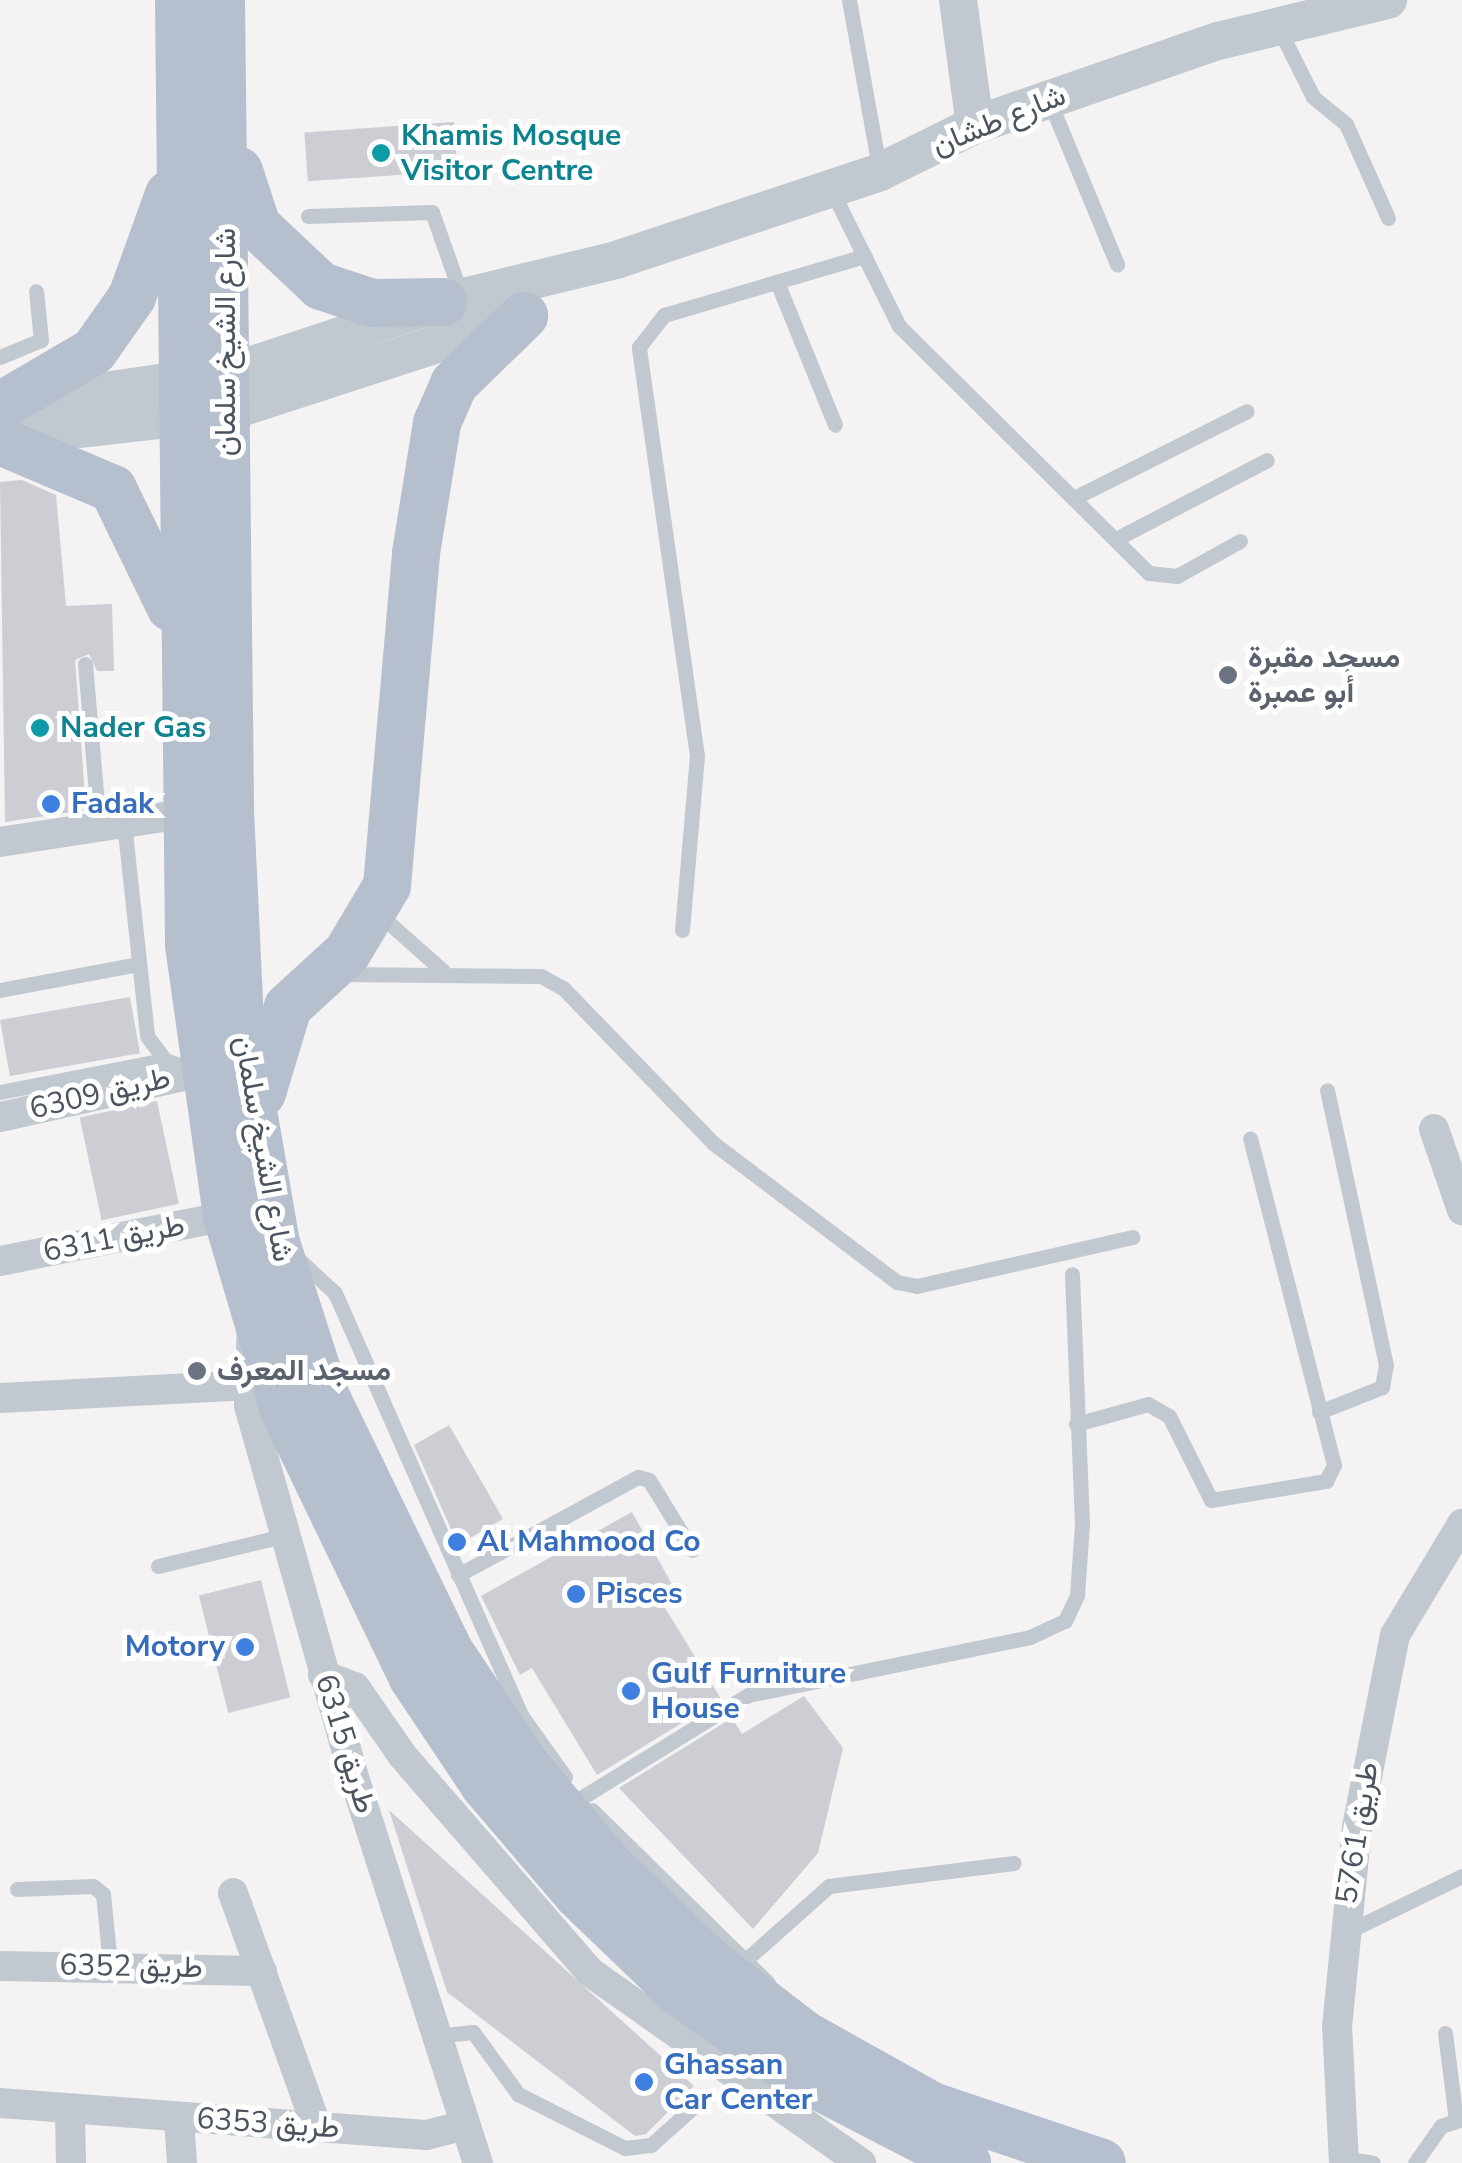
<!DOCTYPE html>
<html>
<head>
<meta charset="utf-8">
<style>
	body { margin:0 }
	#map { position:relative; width:1462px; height:2163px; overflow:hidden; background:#f4f2f2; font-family:"Nunito Sans",Vazirmatn,sans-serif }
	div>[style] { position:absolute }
	.building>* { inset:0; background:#ccced4; transform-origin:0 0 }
	.service>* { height:15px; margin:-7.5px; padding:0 7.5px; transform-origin:7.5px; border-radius:7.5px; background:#c1c8cf }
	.minor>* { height:30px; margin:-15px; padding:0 15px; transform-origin:15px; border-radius:15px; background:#c1c8cf }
	.tertiary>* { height:38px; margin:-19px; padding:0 19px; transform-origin:19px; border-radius:19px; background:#c1c8cf }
	.primary>* { height:48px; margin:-24px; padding:0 24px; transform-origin:24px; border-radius:24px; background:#b5bfcd }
	.dots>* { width:28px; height:28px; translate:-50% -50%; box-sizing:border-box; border:5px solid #fff; border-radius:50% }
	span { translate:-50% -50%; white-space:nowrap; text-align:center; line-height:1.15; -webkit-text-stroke:10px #fff; paint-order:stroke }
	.street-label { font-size:30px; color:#4b535e }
	.culture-label { font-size:30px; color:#0d838f; font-weight:700 }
	.left { translate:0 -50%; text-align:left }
	.worship-label { font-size:30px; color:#5b616d; font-weight:700 }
	.shop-label { font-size:30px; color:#366cbe; font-weight:700 }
	.right { translate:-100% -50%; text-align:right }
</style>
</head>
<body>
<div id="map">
	<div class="building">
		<i style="left:454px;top:122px;width:49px;height:150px;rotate:86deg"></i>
		<i style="clip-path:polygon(22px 480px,56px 495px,66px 606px,112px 604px,114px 671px,97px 671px,89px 654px,75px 660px,86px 810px,5px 822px,0 482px)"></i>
		<i style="left:130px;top:997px;width:57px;height:132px;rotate:80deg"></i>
		<i style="left:157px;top:1101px;width:105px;height:79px;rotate:78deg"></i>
		<i style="clip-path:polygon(449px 1425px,503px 1519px,458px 1545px,414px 1445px)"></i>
		<i style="clip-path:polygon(632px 1512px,675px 1590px,659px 1598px,721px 1699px,597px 1775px,532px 1668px,520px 1675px,481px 1596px)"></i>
		<i style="left:261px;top:1580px;width:121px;height:64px;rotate:76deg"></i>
		<i style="clip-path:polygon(804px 1696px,843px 1748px,818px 1853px,753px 1929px,619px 1788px,732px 1718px,742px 1734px)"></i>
		<i style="clip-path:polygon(389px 1810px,694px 2086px,646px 2134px,635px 2136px,447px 1992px)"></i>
	</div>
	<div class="service">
		<i style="left:849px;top:0;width:175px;rotate:79.8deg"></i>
		<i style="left:1279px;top:29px;width:76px;rotate:63.4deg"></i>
		<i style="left:1313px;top:97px;width:43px;rotate:39.3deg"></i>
		<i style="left:1346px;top:124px;width:103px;rotate:65.9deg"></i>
		<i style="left:1049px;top:100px;width:178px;rotate:67.5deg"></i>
		<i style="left:831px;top:189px;width:153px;rotate:63.6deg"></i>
		<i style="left:899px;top:326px;width:351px;rotate:44.7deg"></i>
		<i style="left:1149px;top:573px;width:28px;rotate:6deg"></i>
		<i style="left:1177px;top:576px;width:72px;rotate:-29.1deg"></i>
		<i style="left:308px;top:216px;width:124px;rotate:-1.8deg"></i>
		<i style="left:432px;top:212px;width:90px;rotate:70.6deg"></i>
		<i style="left:777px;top:282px;width:154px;rotate:67.9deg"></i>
		<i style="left:0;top:357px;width:44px;rotate:-22.5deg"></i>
		<i style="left:41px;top:340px;width:49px;rotate:-95.8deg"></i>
		<i style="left:1076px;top:497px;width:191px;rotate:-26.7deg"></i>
		<i style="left:1116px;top:539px;width:170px;rotate:-27.6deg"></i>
		<i style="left:85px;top:664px;width:164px;rotate:85.1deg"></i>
		<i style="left:124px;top:823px;width:214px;rotate:83.8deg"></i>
		<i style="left:147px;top:1036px;width:30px;rotate:53deg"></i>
		<i style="left:165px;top:1060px;width:28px;rotate:19deg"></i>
		<i style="left:379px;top:914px;width:86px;rotate:41.7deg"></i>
		<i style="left:682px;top:930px;width:175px;rotate:-85.1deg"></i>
		<i style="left:697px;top:756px;width:413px;rotate:-98.1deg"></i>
		<i style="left:639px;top:347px;width:41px;rotate:-52deg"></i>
		<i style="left:664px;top:315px;width:209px;rotate:-16.4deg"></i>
		<i style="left:339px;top:974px;width:202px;rotate:0.6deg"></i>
		<i style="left:541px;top:976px;width:25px;rotate:29deg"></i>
		<i style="left:563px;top:988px;width:216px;rotate:45.9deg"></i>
		<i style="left:713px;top:1143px;width:231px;rotate:37.1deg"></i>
		<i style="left:897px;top:1282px;width:20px;rotate:11deg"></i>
		<i style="left:917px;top:1286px;width:221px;rotate:-12.8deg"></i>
		<i style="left:0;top:990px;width:140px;rotate:-10.7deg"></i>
		<i style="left:0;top:1092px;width:168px;rotate:-11deg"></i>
		<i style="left:295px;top:1256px;width:54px;rotate:42.8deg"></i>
		<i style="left:335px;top:1293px;width:461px;rotate:66.2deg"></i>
		<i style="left:521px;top:1715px;width:76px;rotate:54.6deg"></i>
		<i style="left:1319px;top:1412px;width:68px;rotate:-21.6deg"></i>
		<i style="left:1382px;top:1387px;width:22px;rotate:-80deg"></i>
		<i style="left:1386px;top:1365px;width:281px;rotate:-102.1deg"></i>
		<i style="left:1076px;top:1424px;width:75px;rotate:-15.5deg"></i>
		<i style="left:1148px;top:1404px;width:24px;rotate:30deg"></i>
		<i style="left:1169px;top:1416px;width:94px;rotate:63.4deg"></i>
		<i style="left:1211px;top:1500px;width:117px;rotate:-9.4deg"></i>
		<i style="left:1326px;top:1481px;width:18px;rotate:-63deg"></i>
		<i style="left:1334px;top:1465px;width:337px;rotate:-104.4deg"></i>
		<i style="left:158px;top:1566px;width:133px;rotate:-13.5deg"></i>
		<i style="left:458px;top:1575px;width:205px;rotate:-28.6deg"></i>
		<i style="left:638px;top:1477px;width:11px;rotate:15deg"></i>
		<i style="left:649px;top:1480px;width:82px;rotate:58.4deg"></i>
		<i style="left:581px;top:1798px;width:196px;rotate:-31.7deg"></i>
		<i style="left:748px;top:1695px;width:288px;rotate:-11.6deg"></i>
		<i style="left:1030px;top:1637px;width:38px;rotate:-25deg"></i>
		<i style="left:1065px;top:1621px;width:29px;rotate:-65deg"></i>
		<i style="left:1077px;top:1595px;width:71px;rotate:-86deg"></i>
		<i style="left:1082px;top:1524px;width:250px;rotate:-92.3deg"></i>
		<i style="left:592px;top:1810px;width:247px;rotate:44.5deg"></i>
		<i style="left:17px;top:1889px;width:76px;rotate:-2.3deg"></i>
		<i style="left:93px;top:1886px;width:13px;rotate:39deg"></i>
		<i style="left:103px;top:1894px;width:70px;rotate:84.3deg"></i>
		<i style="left:1345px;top:1933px;width:130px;rotate:-26deg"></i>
		<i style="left:749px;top:1957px;width:107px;rotate:-41.6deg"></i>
		<i style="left:829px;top:1886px;width:186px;rotate:-7.1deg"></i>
		<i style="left:1445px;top:2033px;width:88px;rotate:82.8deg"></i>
		<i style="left:435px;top:2036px;width:38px;rotate:-6deg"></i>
		<i style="left:473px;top:2032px;width:77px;rotate:54deg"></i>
		<i style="left:518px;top:2094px;width:120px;rotate:26.8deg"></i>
		<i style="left:625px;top:2148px;width:26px;rotate:-7deg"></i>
		<i style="left:651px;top:2145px;width:54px;rotate:-42deg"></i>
		<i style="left:1343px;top:2158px;width:30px;rotate:9deg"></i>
		<i style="left:1415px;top:2163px;width:45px;rotate:-54.9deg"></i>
		<i style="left:1441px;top:2126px;width:22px;rotate:-18deg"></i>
	</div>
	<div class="minor">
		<i style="left:0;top:842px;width:185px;rotate:-8.7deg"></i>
		<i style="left:0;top:1117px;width:206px;rotate:-12.6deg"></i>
		<i style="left:1434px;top:1129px;width:86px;rotate:70.9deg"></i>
		<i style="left:0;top:1261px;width:231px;rotate:-11.2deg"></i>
		<i style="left:252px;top:1321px;width:85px;rotate:92deg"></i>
		<i style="left:249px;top:1406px;width:379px;rotate:74.2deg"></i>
		<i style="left:352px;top:1771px;width:412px;rotate:72.2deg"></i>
		<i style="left:0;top:1398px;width:245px;rotate:-3deg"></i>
		<i style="left:323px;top:1675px;width:34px;rotate:21deg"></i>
		<i style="left:355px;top:1687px;width:83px;rotate:55.3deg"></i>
		<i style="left:402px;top:1755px;width:287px;rotate:49.1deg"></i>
		<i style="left:590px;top:1972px;width:332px;rotate:35.2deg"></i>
		<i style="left:233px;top:1893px;width:249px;rotate:70.3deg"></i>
		<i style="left:0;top:1966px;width:262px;rotate:1.1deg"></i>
		<i style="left:0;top:2103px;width:427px;rotate:4.3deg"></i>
		<i style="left:426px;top:2135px;width:38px;rotate:-14deg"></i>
		<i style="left:70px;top:2111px;width:52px;rotate:88.9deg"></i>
		<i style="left:179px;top:2119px;width:44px;rotate:86.1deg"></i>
		<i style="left:1344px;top:2163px;width:136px;rotate:-92.9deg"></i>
		<i style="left:1337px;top:2027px;width:201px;rotate:-84.3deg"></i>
		<i style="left:1357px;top:1827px;width:196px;rotate:-78.8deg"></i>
		<i style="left:1395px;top:1635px;width:130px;rotate:-58.9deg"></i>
	</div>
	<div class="tertiary">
		<i style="left:958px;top:0;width:126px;rotate:82.3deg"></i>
		<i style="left:9px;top:405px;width:221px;rotate:-8.3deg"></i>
		<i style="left:228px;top:373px;width:226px;rotate:-18.3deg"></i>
		<i style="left:443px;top:302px;width:178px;rotate:-13.6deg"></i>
		<i style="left:616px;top:260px;width:278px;rotate:-18.4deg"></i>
		<i style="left:880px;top:172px;width:106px;rotate:-26.3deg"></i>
		<i style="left:975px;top:125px;width:257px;rotate:-19.1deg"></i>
		<i style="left:1218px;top:41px;width:175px;rotate:-13.6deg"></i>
		<i style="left:0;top:438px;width:229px;rotate:-6.5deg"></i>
		<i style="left:228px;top:412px;width:301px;rotate:-18deg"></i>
	</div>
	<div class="primary">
		<i style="left:179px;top:0;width:945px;rotate:89.39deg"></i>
		<i style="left:189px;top:945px;width:274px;rotate:82deg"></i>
		<i style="left:227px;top:1216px;width:202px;rotate:73.6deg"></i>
		<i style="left:284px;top:1410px;width:297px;rotate:64.3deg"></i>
		<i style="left:413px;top:1678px;width:130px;rotate:56.3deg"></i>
		<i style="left:485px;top:1786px;width:143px;rotate:49.5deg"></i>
		<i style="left:578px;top:1895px;width:139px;rotate:43.8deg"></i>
		<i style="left:678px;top:1991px;width:141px;rotate:35.5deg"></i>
		<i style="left:793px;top:2073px;width:196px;rotate:27.3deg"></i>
		<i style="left:221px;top:0;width:810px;rotate:89.36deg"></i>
		<i style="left:230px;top:810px;width:231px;rotate:87.3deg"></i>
		<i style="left:241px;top:1041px;width:205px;rotate:80.2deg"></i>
		<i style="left:276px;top:1243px;width:160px;rotate:72.1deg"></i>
		<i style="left:325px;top:1395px;width:286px;rotate:64.1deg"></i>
		<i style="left:450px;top:1652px;width:138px;rotate:56.2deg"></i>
		<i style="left:527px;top:1767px;width:131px;rotate:50deg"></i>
		<i style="left:611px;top:1867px;width:137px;rotate:43.8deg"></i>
		<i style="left:710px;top:1962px;width:120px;rotate:37.5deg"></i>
		<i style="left:805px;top:2035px;width:145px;rotate:29.2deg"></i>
		<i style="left:932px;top:2106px;width:179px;rotate:18.5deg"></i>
		<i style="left:239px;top:171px;width:58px;rotate:71.9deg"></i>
		<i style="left:257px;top:226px;width:88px;rotate:43.2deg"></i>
		<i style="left:321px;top:286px;width:54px;rotate:18.4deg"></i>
		<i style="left:372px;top:303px;width:71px;rotate:-0.8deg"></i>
		<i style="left:0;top:406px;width:109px;rotate:-30.3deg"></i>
		<i style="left:94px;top:351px;width:66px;rotate:-54.9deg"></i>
		<i style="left:132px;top:297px;width:109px;rotate:-70.2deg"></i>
		<i style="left:0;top:441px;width:123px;rotate:23deg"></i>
		<i style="left:113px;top:489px;width:132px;rotate:64deg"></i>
		<i style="left:262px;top:1093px;width:90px;rotate:-73.2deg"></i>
		<i style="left:288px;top:1007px;width:80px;rotate:-42.5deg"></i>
		<i style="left:347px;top:953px;width:78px;rotate:-59.2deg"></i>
		<i style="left:387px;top:886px;width:334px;rotate:-85deg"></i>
		<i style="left:416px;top:553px;width:132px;rotate:-80.8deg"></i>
		<i style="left:437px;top:423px;width:43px;rotate:-66.4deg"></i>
		<i style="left:454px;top:384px;width:98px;rotate:-44.2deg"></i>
	</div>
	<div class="dots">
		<i style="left:381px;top:153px;background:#0f9aa8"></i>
		<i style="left:1228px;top:675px;background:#6b7280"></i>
		<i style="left:40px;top:728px;background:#0f9aa8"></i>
		<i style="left:51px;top:804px;background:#3f7fe0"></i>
		<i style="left:197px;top:1371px;background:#6b7280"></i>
		<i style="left:457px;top:1542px;background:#3f7fe0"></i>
		<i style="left:576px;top:1594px;background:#3f7fe0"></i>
		<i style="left:245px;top:1647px;background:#3f7fe0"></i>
		<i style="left:631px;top:1691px;background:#3f7fe0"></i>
		<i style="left:644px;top:2082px;background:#3f7fe0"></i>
	</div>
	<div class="street-label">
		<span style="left:999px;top:121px;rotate:-22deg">شارع طشان</span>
		<span style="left:226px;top:342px;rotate:-90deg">شارع الشيخ سلمان</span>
		<span style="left:100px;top:1094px;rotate:-13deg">طريق 6309</span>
		<span style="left:263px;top:1149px;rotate:80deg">شارع الشيخ سلمان</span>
		<span style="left:114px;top:1239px;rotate:-11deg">طريق 6311</span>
		<span style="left:345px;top:1744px;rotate:73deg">طريق 6315</span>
		<span style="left:1358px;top:1833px;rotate:-81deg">طريق 5761</span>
		<span style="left:131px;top:1967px;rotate:1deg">طريق 6352</span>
		<span style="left:268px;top:2124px;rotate:4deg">طريق 6353</span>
	</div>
	<div class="culture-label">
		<span class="left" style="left:401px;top:153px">Khamis Mosque<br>Visitor Centre</span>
		<span class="left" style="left:60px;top:728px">Nader Gas</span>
	</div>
	<div class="worship-label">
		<span class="left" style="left:1248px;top:675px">مسجد مقبرة<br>أبو عمبرة</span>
		<span class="left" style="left:217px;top:1371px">مسجد المعرف</span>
	</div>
	<div class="shop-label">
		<span class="left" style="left:71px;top:804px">Fadak</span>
		<span class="left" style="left:477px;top:1542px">Al Mahmood Co</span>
		<span class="left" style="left:596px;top:1594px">Pisces</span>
		<span class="right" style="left:225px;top:1647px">Motory</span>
		<span class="left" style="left:651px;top:1691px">Gulf Furniture<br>House</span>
		<span class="left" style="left:664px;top:2082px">Ghassan<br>Car Center</span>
	</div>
</div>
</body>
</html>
